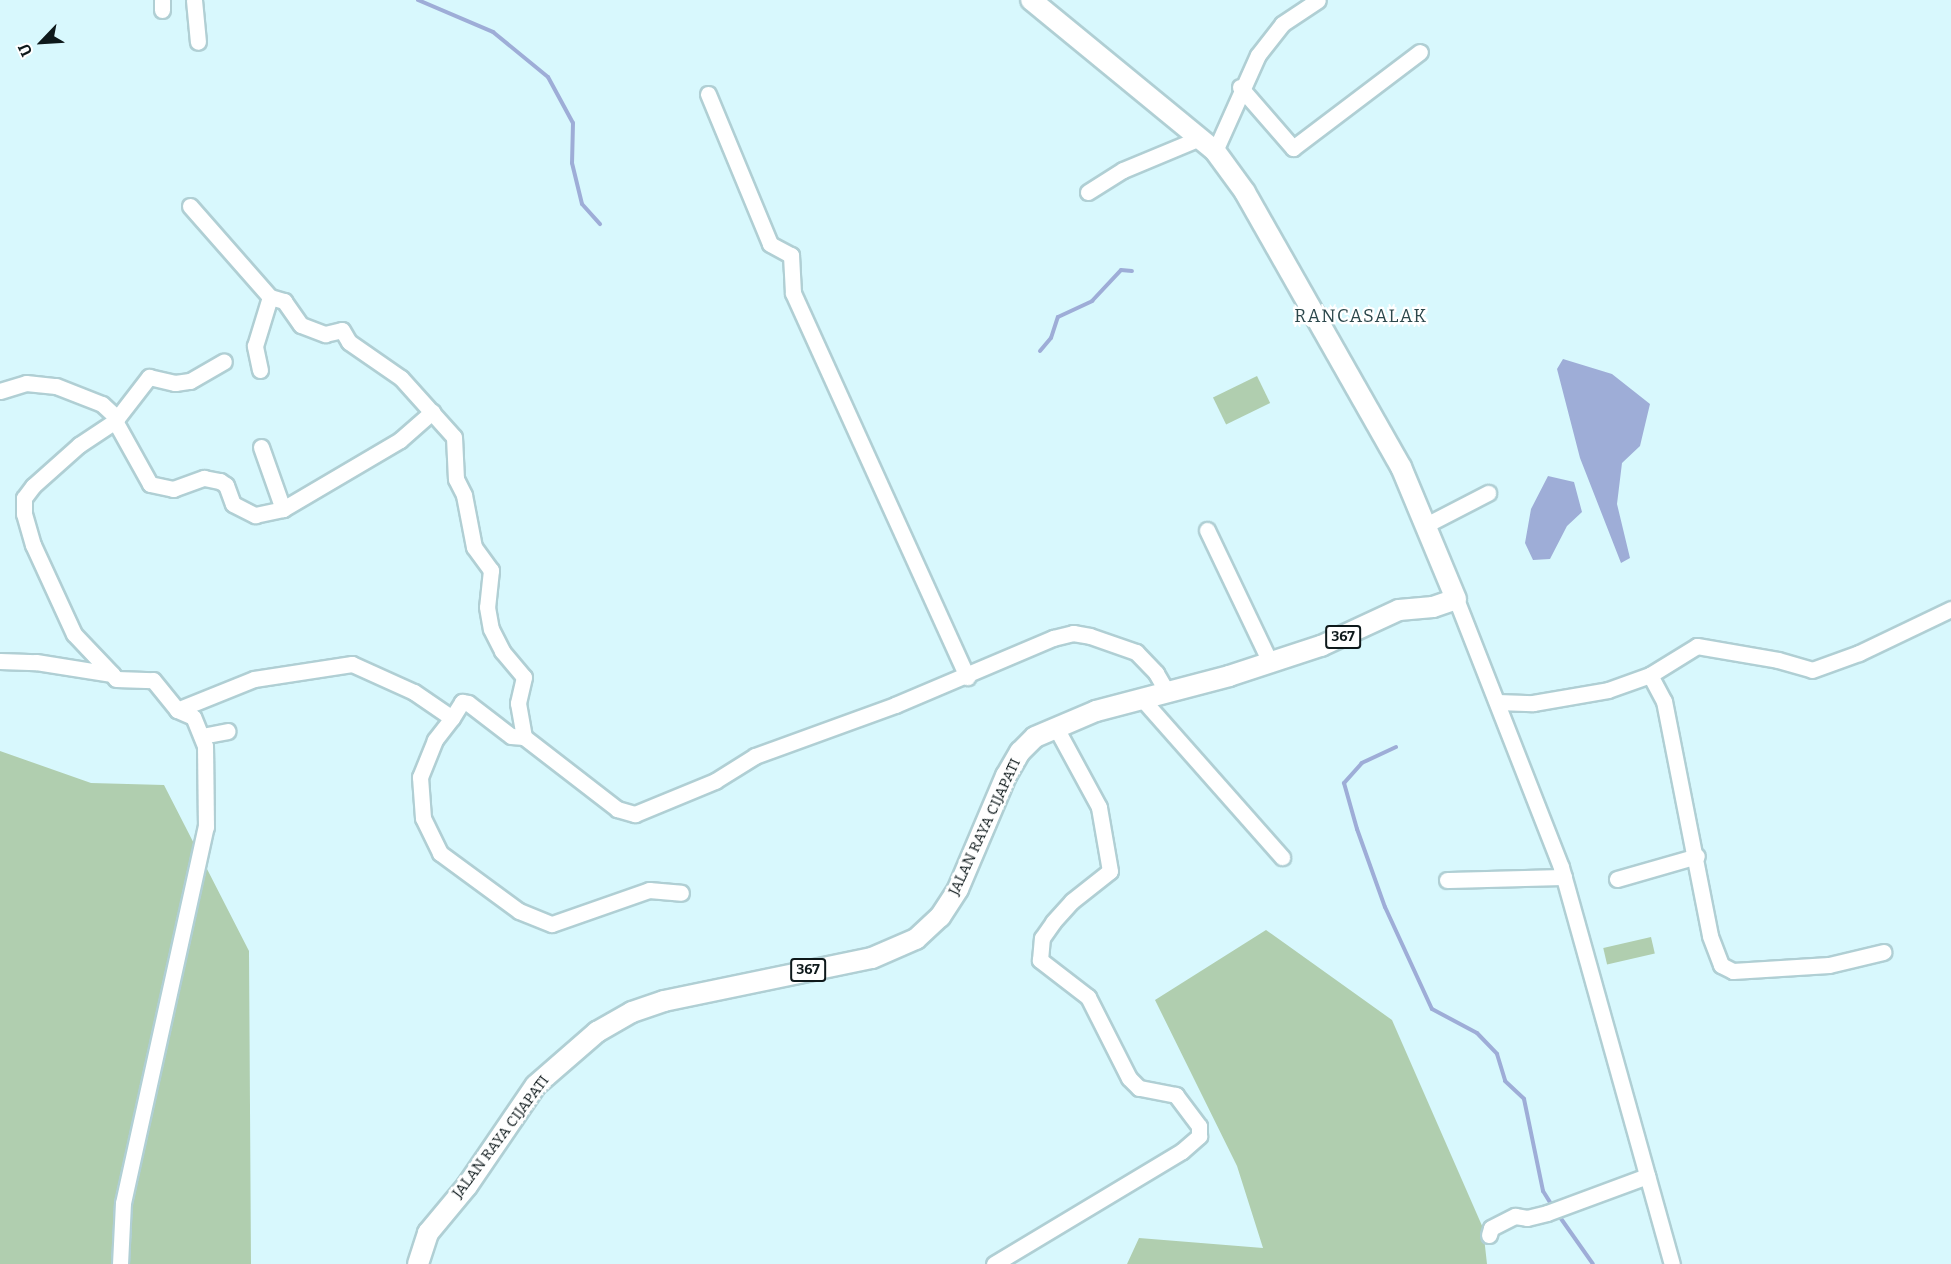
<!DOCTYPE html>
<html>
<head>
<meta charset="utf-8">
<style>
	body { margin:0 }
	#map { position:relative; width:1951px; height:1264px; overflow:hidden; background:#d8f8fd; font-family:Bitter,serif }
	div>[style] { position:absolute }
	.green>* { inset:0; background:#b0ceaf; transform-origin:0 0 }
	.water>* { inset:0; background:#9eadd7 }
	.stream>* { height:4px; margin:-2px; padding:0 2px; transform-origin:2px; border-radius:2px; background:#9eadd7 }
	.roads { filter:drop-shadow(2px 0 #b0cfd4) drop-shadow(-2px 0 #b0cfd4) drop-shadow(0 2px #b0cfd4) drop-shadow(0 -2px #b0cfd4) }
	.minor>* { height:15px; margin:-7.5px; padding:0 7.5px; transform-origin:7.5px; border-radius:7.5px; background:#fff }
	.major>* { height:20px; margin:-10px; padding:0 10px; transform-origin:10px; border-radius:10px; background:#fff }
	span { translate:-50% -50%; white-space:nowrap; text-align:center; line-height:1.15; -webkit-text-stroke:4.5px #fff; paint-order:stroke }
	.shield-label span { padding:2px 4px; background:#fff; border:2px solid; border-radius:4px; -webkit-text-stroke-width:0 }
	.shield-label { font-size:14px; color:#0e191b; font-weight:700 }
	.street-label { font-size:15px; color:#0e191b }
	.quarter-label { font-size:18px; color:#2b474b; letter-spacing:1.5px }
	.north { position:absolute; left:12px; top:12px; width:60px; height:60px; -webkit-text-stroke:4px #fff; paint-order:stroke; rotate:245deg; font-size:16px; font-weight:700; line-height:24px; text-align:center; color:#0e191b }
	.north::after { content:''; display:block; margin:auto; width:21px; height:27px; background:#0e191b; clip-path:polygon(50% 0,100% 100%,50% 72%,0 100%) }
</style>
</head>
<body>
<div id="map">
	<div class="green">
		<i style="left:1257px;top:376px;width:30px;height:49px;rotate:64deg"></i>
		<i style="clip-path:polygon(0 751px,91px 783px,164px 785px,249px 951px,251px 1264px,0 1264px)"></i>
		<i style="clip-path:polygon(1266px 930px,1392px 1020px,1483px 1228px,1487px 1264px,1127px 1264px,1139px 1238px,1263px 1248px,1237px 1166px,1155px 1000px)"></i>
		<i style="left:1651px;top:937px;width:17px;height:49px;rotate:77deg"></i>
	</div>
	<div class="water">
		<i style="clip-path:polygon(1563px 359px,1612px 374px,1650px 404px,1640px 446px,1622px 463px,1617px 504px,1630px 558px,1621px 563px,1580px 458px,1557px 369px)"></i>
		<i style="clip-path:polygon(1548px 476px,1574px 482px,1582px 512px,1567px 526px,1550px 559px,1533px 560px,1525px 543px,1531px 509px)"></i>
	</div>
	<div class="stream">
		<i style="left:418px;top:0;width:82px;rotate:23.1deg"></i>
		<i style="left:493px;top:32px;width:71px;rotate:39.3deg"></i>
		<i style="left:548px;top:77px;width:52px;rotate:61.5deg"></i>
		<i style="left:573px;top:123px;width:40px;rotate:91.4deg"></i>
		<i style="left:572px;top:163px;width:42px;rotate:76.3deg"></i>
		<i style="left:582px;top:204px;width:27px;rotate:48deg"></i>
		<i style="left:1040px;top:351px;width:17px;rotate:-50deg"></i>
		<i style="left:1051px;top:338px;width:22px;rotate:-72deg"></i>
		<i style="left:1058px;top:317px;width:38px;rotate:-25deg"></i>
		<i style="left:1092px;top:301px;width:42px;rotate:-46.9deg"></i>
		<i style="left:1121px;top:270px;width:11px;rotate:5deg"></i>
		<i style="left:1396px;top:747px;width:38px;rotate:155deg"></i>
		<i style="left:1362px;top:763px;width:27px;rotate:132deg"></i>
		<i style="left:1344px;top:783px;width:48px;rotate:74.2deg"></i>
		<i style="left:1357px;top:829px;width:83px;rotate:70.3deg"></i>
		<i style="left:1385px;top:907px;width:112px;rotate:65.3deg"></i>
		<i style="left:1432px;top:1009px;width:51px;rotate:28.1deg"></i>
		<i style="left:1477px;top:1033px;width:29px;rotate:46deg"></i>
		<i style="left:1497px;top:1054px;width:28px;rotate:73deg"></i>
		<i style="left:1505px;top:1081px;width:26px;rotate:43deg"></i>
		<i style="left:1524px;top:1099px;width:94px;rotate:78.3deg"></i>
		<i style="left:1543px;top:1191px;width:19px;rotate:58deg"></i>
		<i style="left:1557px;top:1213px;width:62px;rotate:54.8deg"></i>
	</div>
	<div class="roads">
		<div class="minor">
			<i style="left:162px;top:0;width:10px;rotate:90deg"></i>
			<i style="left:194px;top:0;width:42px;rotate:84.6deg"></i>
			<i style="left:1240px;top:87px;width:81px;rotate:49deg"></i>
			<i style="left:1293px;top:148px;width:159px;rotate:-37.1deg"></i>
			<i style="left:708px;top:94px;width:162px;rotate:67.5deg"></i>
			<i style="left:770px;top:244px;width:24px;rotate:28deg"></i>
			<i style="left:791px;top:255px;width:38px;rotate:87deg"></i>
			<i style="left:793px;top:293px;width:422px;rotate:65.6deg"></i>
			<i style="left:1215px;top:151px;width:105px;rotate:-65.9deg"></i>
			<i style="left:1258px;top:55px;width:39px;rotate:-52deg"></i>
			<i style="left:1282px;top:24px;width:43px;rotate:-33.7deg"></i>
			<i style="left:1088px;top:192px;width:41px;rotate:-32.2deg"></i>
			<i style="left:1123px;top:170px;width:83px;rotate:-22.6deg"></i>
			<i style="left:190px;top:206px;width:121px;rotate:48.7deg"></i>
			<i style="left:270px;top:297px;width:15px;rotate:16deg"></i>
			<i style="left:284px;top:301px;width:29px;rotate:55deg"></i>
			<i style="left:301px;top:325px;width:26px;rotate:21deg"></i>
			<i style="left:325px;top:334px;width:17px;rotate:-13deg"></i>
			<i style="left:342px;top:330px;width:14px;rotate:60deg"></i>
			<i style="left:349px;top:342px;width:63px;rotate:34.7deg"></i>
			<i style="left:401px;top:378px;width:79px;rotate:48.1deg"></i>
			<i style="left:454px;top:437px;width:42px;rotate:87.3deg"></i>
			<i style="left:456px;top:479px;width:18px;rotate:63deg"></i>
			<i style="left:464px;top:495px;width:53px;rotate:79.1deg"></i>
			<i style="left:474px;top:547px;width:29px;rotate:54deg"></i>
			<i style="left:491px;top:570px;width:37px;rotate:96deg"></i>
			<i style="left:487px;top:607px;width:22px;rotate:80deg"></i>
			<i style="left:491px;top:629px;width:25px;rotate:63deg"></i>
			<i style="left:502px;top:651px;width:34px;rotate:50deg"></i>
			<i style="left:524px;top:677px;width:27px;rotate:103deg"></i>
			<i style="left:518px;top:703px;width:35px;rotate:80deg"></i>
			<i style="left:260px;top:370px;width:25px;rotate:-102deg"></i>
			<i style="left:255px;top:346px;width:51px;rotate:-73deg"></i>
			<i style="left:0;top:391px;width:27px;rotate:-17deg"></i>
			<i style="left:26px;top:383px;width:30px;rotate:6deg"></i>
			<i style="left:56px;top:386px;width:49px;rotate:21.4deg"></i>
			<i style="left:102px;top:404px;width:21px;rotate:43deg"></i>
			<i style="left:115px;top:421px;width:72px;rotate:60.9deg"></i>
			<i style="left:150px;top:484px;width:24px;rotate:12deg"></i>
			<i style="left:173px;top:489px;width:33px;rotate:-20deg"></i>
			<i style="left:204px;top:478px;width:16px;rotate:11deg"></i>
			<i style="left:220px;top:481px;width:7px;rotate:34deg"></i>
			<i style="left:226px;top:485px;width:20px;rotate:70deg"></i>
			<i style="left:233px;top:504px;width:25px;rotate:27deg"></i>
			<i style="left:255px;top:515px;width:29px;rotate:-12deg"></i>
			<i style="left:283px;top:509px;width:136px;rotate:-30.5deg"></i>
			<i style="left:400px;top:440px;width:43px;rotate:-41.2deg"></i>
			<i style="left:261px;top:447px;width:66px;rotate:70.5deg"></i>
			<i style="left:1426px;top:525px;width:70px;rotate:-27.3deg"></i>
			<i style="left:1207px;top:530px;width:146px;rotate:64.5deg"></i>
			<i style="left:1456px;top:599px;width:288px;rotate:68.6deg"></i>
			<i style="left:1561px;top:867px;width:412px;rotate:74.4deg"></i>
			<i style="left:0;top:661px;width:36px;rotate:2deg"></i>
			<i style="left:36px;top:662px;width:77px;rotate:9deg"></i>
			<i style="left:112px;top:674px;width:6px;rotate:51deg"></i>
			<i style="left:116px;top:679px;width:37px;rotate:2deg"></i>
			<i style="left:153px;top:680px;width:38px;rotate:51deg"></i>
			<i style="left:177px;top:710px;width:83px;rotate:-21.9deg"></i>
			<i style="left:254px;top:679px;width:99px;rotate:-8.7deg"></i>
			<i style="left:352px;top:664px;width:68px;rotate:24.3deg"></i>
			<i style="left:414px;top:692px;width:46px;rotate:34.4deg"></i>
			<i style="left:452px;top:718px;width:19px;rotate:-58deg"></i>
			<i style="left:462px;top:702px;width:6px;rotate:9deg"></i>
			<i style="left:468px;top:703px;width:54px;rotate:37.5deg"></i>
			<i style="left:511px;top:736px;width:13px;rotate:4deg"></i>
			<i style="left:524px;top:737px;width:118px;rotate:37.7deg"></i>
			<i style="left:617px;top:809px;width:19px;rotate:16deg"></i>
			<i style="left:635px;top:814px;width:87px;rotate:-22.4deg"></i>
			<i style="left:715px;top:781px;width:47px;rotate:-32deg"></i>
			<i style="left:755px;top:756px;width:149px;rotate:-20deg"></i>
			<i style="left:895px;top:705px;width:172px;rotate:-23deg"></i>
			<i style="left:1053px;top:638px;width:21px;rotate:-14deg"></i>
			<i style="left:1073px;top:633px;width:17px;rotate:10deg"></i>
			<i style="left:1090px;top:636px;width:49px;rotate:19.2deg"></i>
			<i style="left:1136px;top:652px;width:29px;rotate:46deg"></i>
			<i style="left:1156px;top:673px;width:22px;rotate:60deg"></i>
			<i style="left:112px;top:674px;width:55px;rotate:-133.5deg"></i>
			<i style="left:74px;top:634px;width:98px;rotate:-114.7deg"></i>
			<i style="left:33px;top:545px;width:32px;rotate:-106deg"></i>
			<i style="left:24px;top:514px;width:16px;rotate:-90deg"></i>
			<i style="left:24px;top:498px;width:15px;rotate:-53deg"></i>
			<i style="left:33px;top:486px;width:62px;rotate:-41.7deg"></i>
			<i style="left:79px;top:445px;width:43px;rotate:-33.7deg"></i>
			<i style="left:115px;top:421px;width:56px;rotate:-52.3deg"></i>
			<i style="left:149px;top:377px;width:27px;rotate:13deg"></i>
			<i style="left:175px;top:383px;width:15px;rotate:-8deg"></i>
			<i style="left:190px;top:381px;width:39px;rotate:-30deg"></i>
			<i style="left:1650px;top:675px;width:30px;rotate:62deg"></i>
			<i style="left:1664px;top:701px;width:239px;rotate:78.9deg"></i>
			<i style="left:1710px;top:936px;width:31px;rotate:69deg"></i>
			<i style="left:1721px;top:965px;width:13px;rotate:27deg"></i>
			<i style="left:1733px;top:971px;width:96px;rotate:-3.6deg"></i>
			<i style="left:1829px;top:965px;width:56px;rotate:-13.5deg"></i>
			<i style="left:1143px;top:700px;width:210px;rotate:48.5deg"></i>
			<i style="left:1497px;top:702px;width:36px;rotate:2deg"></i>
			<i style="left:1533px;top:703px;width:76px;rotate:-9.8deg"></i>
			<i style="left:1608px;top:690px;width:45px;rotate:-19.7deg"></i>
			<i style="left:1650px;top:675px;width:55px;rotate:-31.7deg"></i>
			<i style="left:1697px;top:646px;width:82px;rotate:9.8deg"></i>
			<i style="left:1778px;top:660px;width:35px;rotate:16deg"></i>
			<i style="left:1812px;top:670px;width:50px;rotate:-19.9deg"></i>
			<i style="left:1859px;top:653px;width:102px;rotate:-25.6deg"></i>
			<i style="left:452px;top:718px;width:28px;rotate:128deg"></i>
			<i style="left:435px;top:740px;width:40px;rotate:112deg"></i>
			<i style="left:420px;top:777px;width:41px;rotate:85.8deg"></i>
			<i style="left:423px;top:818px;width:39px;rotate:64deg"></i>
			<i style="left:440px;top:853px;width:98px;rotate:36.3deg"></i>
			<i style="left:519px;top:911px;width:35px;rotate:22deg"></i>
			<i style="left:552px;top:924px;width:103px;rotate:-19.3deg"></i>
			<i style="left:649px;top:890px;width:32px;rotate:5deg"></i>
			<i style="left:202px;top:736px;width:26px;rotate:-11deg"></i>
			<i style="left:1617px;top:879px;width:83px;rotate:-16deg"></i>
			<i style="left:1447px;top:880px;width:117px;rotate:-1.5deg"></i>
			<i style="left:1489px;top:1235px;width:7px;rotate:-74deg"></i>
			<i style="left:1491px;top:1228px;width:27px;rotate:-27deg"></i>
			<i style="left:1515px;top:1216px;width:12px;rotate:9deg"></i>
			<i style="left:1527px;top:1218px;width:21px;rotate:-14deg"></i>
			<i style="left:1547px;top:1213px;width:107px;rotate:-20.3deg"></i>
			<i style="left:120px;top:1264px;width:61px;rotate:-87.2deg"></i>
			<i style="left:123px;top:1203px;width:385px;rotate:-77.6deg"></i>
			<i style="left:206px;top:827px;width:81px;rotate:-90.7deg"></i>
			<i style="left:205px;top:746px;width:31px;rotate:-112deg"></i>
			<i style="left:193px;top:717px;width:17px;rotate:-156deg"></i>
			<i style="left:994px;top:1264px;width:219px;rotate:-31deg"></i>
			<i style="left:1182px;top:1151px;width:23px;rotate:-41deg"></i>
			<i style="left:1199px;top:1136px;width:10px;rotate:-90deg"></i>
			<i style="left:1199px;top:1126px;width:39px;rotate:-127deg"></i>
			<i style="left:1176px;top:1095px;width:38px;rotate:-169deg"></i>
			<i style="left:1139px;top:1088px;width:14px;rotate:-135deg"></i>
			<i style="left:1129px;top:1078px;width:91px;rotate:-116.8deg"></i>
			<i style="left:1088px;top:997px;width:61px;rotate:-142.4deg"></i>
			<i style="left:1040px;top:960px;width:22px;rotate:-85deg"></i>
			<i style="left:1042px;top:938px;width:19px;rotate:-55deg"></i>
			<i style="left:1053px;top:922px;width:28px;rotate:-48deg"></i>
			<i style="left:1072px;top:901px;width:48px;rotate:-38.3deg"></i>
			<i style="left:1110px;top:871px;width:65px;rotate:-99.8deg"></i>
			<i style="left:1099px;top:807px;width:92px;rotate:-118.5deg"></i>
		</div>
		<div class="major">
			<i style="left:418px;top:1264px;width:33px;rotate:-72deg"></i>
			<i style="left:428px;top:1233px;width:61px;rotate:-50.3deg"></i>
			<i style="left:467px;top:1186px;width:122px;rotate:-55.7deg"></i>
			<i style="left:536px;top:1085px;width:81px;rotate:-41deg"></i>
			<i style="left:597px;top:1032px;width:40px;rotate:-29.7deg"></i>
			<i style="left:632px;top:1012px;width:34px;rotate:-19deg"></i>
			<i style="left:664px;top:1001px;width:212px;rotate:-11.7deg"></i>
			<i style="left:872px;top:958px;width:48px;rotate:-23.4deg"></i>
			<i style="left:916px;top:939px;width:33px;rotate:-43deg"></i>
			<i style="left:940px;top:917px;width:33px;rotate:-57deg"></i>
			<i style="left:958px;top:889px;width:123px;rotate:-67deg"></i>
			<i style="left:1006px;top:776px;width:28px;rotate:-60deg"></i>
			<i style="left:1020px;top:752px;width:21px;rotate:-45deg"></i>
			<i style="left:1035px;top:737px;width:66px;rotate:-23.1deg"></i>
			<i style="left:1096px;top:711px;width:138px;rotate:-14.7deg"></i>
			<i style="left:1229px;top:676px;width:97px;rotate:-18.1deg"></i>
			<i style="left:1321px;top:646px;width:86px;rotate:-24.8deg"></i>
			<i style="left:1399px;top:610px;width:34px;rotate:-5deg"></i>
			<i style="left:1433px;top:607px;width:24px;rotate:-19deg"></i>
			<i style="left:1456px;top:599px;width:143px;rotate:-112.6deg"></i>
			<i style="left:1401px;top:467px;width:316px;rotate:-119.6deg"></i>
			<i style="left:1245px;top:192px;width:51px;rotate:-126.2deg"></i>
			<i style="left:1215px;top:151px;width:238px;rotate:-140.6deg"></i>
		</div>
	</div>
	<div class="shield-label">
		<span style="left:1343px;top:637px">367</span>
		<span style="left:808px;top:970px">367</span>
	</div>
	<div class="street-label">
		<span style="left:985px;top:827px;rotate:-65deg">JALAN RAYA CIJAPATI</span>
		<span style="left:501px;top:1137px;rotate:-53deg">JALAN RAYA CIJAPATI</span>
	</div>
	<div class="quarter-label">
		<span style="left:1361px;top:316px">RANCASALAK</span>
	</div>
	<div class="north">U</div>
</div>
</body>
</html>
